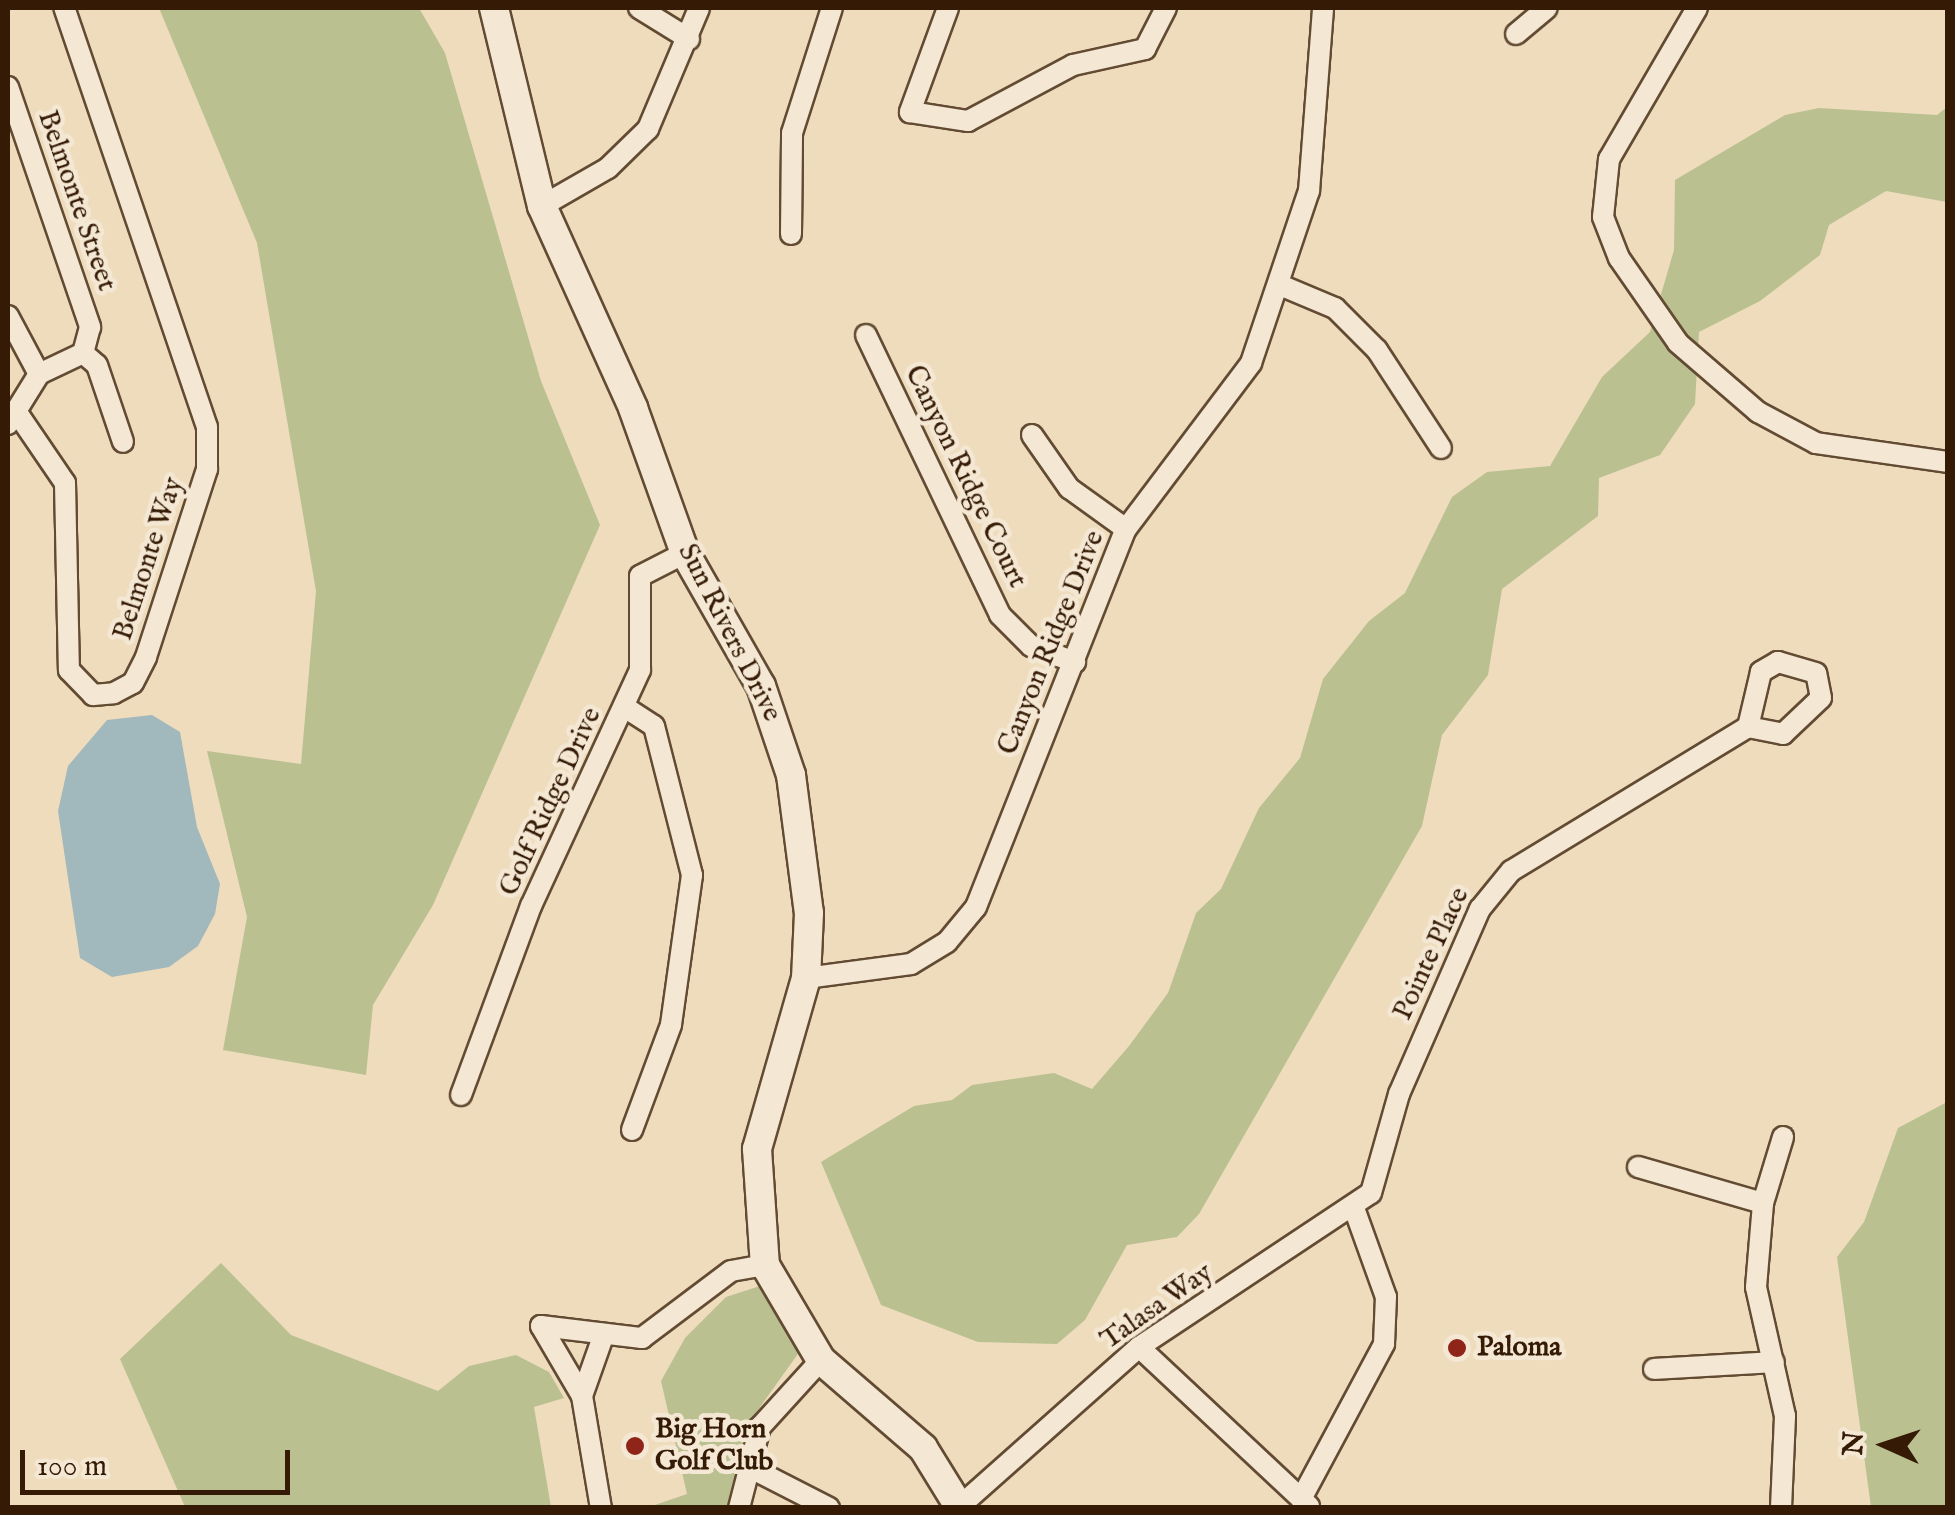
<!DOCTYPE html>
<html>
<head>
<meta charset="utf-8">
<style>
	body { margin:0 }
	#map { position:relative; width:1955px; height:1515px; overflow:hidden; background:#eedcbd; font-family:"IM FELL English",serif }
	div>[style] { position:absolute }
	.green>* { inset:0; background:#bac090 }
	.water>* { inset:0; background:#a1b8bd }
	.roads { filter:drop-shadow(2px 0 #634b33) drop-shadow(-2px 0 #634b33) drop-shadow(0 2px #634b33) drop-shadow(0 -2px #634b33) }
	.street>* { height:20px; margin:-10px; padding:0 10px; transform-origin:10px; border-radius:10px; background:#f4e8d4 }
	.secondary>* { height:28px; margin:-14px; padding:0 14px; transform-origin:14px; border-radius:14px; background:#f4e8d4 }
	.dots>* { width:28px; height:28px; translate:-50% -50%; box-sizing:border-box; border:5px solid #f4e8d4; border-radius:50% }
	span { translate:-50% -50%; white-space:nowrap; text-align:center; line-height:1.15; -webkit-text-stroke:9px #f4e8d4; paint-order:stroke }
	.street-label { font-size:28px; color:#351b05 }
	.poi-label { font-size:28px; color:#351b05; font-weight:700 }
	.left { translate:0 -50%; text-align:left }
	.frame { position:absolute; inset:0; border:10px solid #351b05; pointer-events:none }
	.north { position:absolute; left:1835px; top:1395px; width:100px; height:100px; -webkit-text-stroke:8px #f4e8d4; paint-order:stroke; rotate:273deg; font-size:28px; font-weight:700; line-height:40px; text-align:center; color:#351b05 }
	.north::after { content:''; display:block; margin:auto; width:35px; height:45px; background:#351b05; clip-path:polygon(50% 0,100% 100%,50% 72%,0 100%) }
	.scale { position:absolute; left:20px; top:1450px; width:270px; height:45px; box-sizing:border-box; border:5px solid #351b05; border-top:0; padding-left:12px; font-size:30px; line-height:35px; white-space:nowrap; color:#351b05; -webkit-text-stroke:8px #f4e8d4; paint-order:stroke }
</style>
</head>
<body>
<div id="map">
	<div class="green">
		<i style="clip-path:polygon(159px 8px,419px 8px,445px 53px,541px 381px,600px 525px,433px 905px,373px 1005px,366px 1075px,223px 1050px,247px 917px,207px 751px,301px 764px,316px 591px,257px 243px)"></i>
		<i style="clip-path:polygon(1947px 107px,1947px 202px,1886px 191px,1829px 225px,1820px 255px,1760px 301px,1699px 332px,1695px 404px,1660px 455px,1599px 478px,1598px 516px,1502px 589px,1488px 675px,1442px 735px,1422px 826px,1199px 1214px,1177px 1237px,1127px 1245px,1085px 1320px,1057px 1344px,978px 1342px,881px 1305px,821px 1162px,914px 1106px,952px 1100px,972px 1085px,1054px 1073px,1092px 1089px,1129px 1046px,1168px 993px,1196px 913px,1221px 889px,1259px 808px,1300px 758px,1323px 679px,1369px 621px,1405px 593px,1452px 497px,1487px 472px,1550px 466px,1602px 377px,1650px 332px,1674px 250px,1675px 180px,1785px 115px,1819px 108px,1937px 115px)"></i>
		<i style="clip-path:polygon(1947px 1102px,1947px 1507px,1871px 1507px,1837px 1257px,1864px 1222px,1898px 1128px)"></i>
		<i style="clip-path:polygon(221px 1263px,291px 1335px,438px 1391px,469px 1366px,516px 1355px,549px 1372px,564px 1398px,534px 1407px,551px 1507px,185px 1507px,120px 1359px)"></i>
		<i style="clip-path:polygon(763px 1285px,800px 1351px,753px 1417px,731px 1507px,649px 1507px,687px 1494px,661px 1381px,685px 1338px,726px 1297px)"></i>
	</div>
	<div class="water">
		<i style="clip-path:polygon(152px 715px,180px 732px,197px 827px,220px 884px,215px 914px,198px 946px,169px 967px,112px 977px,80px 958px,58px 811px,68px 766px,107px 720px)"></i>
	</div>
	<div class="roads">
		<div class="street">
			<i style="left:639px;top:8px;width:59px;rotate:31.8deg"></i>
			<i style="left:948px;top:8px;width:111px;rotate:110.1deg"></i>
			<i style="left:910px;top:112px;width:59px;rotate:8.8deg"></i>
			<i style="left:968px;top:121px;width:119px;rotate:-28.1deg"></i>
			<i style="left:1073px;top:65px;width:74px;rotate:-12.5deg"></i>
			<i style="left:1145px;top:49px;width:46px;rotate:-62.9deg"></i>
			<i style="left:1697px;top:8px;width:175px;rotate:120.2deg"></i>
			<i style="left:1609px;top:159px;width:58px;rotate:95.9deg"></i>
			<i style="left:1603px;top:217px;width:44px;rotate:68.7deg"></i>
			<i style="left:1619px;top:258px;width:103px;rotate:55.2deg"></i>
			<i style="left:1678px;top:343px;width:106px;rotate:40.8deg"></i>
			<i style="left:1758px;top:412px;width:66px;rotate:28.1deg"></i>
			<i style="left:1816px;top:443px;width:133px;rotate:8.2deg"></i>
			<i style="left:1516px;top:34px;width:40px;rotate:-40deg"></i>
			<i style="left:8px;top:87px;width:254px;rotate:71.1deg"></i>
			<i style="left:90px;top:327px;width:27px;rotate:105deg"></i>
			<i style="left:542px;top:206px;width:76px;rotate:-29.9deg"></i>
			<i style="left:608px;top:168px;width:56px;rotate:-44.3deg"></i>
			<i style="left:648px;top:129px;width:131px;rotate:-67.1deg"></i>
			<i style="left:791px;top:234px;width:101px;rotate:-89.4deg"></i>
			<i style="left:792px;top:133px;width:131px;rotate:-72.3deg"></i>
			<i style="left:1280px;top:285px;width:60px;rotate:22.7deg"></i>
			<i style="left:1335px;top:308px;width:59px;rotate:45deg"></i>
			<i style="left:1377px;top:350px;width:117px;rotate:56.9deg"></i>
			<i style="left:8px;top:316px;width:66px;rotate:61.9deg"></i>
			<i style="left:866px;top:335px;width:310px;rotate:64.4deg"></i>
			<i style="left:1000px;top:615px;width:44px;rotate:45deg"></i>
			<i style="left:1031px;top:646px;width:47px;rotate:20deg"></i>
			<i style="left:83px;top:353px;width:18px;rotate:41deg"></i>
			<i style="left:97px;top:365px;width:81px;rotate:71.3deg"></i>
			<i style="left:20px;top:417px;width:80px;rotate:55.7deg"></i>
			<i style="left:65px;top:483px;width:187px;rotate:88.8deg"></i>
			<i style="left:69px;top:670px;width:35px;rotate:46deg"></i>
			<i style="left:93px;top:695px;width:21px;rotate:-5deg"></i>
			<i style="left:114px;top:693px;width:21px;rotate:-28deg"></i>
			<i style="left:133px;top:683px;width:29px;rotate:-63deg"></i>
			<i style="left:146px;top:657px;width:198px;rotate:-72deg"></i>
			<i style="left:207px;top:469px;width:42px;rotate:-90deg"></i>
			<i style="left:207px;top:427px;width:443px;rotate:-108.8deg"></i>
			<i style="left:8px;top:424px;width:59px;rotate:-58.2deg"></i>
			<i style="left:39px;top:374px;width:49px;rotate:-25.5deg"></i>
			<i style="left:1032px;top:435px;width:65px;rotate:55.1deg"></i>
			<i style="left:1069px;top:488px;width:70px;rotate:35.7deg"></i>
			<i style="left:626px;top:708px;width:33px;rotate:33deg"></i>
			<i style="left:654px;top:726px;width:154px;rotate:75.7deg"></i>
			<i style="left:692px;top:875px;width:151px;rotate:98deg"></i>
			<i style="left:671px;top:1025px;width:112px;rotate:110.4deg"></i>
			<i style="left:806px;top:978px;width:106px;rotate:-7.6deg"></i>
			<i style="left:911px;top:964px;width:42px;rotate:-31.4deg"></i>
			<i style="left:947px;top:942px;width:45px;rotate:-50.4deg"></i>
			<i style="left:976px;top:907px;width:407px;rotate:-68.4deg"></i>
			<i style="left:1126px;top:529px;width:208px;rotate:-53deg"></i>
			<i style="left:1251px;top:363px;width:182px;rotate:-71.4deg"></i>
			<i style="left:1309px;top:191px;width:184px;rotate:-85.6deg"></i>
			<i style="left:461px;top:1095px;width:202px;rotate:-69.7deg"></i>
			<i style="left:531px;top:906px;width:260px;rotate:-65.2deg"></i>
			<i style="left:640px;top:670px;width:94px;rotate:-90deg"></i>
			<i style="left:640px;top:576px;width:51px;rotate:-27.1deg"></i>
			<i style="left:1638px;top:1167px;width:130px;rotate:16.1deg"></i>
			<i style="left:541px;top:1326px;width:102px;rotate:6.8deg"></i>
			<i style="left:642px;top:1338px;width:111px;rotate:-37deg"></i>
			<i style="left:731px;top:1271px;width:35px;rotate:-10deg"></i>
			<i style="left:541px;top:1326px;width:81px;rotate:59.6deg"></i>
			<i style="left:582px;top:1396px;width:114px;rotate:80.4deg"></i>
			<i style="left:1139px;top:1347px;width:233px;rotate:43.1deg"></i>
			<i style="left:1654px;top:1369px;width:120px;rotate:-3.3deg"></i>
			<i style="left:582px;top:1396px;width:66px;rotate:-70.5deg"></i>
			<i style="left:749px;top:1467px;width:90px;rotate:27.1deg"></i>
			<i style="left:1301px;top:1499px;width:176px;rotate:-61.8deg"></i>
			<i style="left:1384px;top:1344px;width:47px;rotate:-87.6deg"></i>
			<i style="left:1386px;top:1297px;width:91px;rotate:-109.8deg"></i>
			<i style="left:960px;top:1506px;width:239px;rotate:-41.6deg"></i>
			<i style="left:1139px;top:1347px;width:278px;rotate:-33.6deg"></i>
			<i style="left:1371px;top:1193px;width:103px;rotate:-74.2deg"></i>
			<i style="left:1399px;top:1094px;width:202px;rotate:-66.4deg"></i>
			<i style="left:1480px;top:909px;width:49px;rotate:-50.8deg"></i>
			<i style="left:1511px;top:871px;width:277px;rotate:-31.3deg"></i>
			<i style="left:1748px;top:727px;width:36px;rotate:11deg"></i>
			<i style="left:1783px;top:734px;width:52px;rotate:-43.5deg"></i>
			<i style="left:1821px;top:698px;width:25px;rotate:-101deg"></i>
			<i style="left:1816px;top:673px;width:40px;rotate:-164deg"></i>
			<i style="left:1778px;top:662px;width:20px;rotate:150deg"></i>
			<i style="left:1761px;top:672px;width:57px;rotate:103.3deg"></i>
			<i style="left:739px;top:1508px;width:84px;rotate:-75.5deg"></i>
			<i style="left:760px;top:1427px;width:91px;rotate:-47.7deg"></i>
			<i style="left:1781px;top:1508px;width:92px;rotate:-87.5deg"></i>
			<i style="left:1785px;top:1416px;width:132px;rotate:-102.7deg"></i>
			<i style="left:1756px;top:1287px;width:84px;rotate:-85.2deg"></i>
			<i style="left:1763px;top:1203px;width:69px;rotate:-73.1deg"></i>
		</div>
		<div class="secondary">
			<i style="left:494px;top:8px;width:204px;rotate:76.4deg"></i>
			<i style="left:542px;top:206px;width:222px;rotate:65.7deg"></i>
			<i style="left:633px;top:408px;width:154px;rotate:70.3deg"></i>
			<i style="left:685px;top:553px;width:153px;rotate:60.3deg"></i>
			<i style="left:761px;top:686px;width:94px;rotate:71.4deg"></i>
			<i style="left:791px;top:775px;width:139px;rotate:82.6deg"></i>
			<i style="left:809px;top:913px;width:65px;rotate:92.6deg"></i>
			<i style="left:806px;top:978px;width:178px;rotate:106deg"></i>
			<i style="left:757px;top:1149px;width:116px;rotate:86.1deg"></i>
			<i style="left:765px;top:1265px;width:110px;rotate:59.5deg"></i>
			<i style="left:821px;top:1360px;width:135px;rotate:40.8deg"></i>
			<i style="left:923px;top:1448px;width:70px;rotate:58.3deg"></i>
		</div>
	</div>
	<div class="dots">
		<i style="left:1457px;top:1348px;background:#8f2418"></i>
		<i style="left:635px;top:1446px;background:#8f2418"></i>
	</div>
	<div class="street-label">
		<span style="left:76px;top:201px;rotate:71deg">Belmonte Street</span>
		<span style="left:965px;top:477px;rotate:64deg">Canyon Ridge Court</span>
		<span style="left:149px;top:559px;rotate:-72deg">Belmonte Way</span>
		<span style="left:729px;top:633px;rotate:63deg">Sun Rivers Drive</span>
		<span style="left:1052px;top:643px;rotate:-68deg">Canyon Ridge Drive</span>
		<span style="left:551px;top:802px;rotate:-65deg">Golf Ridge Drive</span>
		<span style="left:1432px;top:954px;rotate:-65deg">Pointe Place</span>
		<span style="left:1157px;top:1307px;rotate:-35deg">Talasa Way</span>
	</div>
	<div class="poi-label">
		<span class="left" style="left:1477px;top:1348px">Paloma</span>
		<span class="left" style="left:655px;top:1446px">Big Horn<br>Golf Club</span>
	</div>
	<div class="frame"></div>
	<div class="north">N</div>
	<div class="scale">100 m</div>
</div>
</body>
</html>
